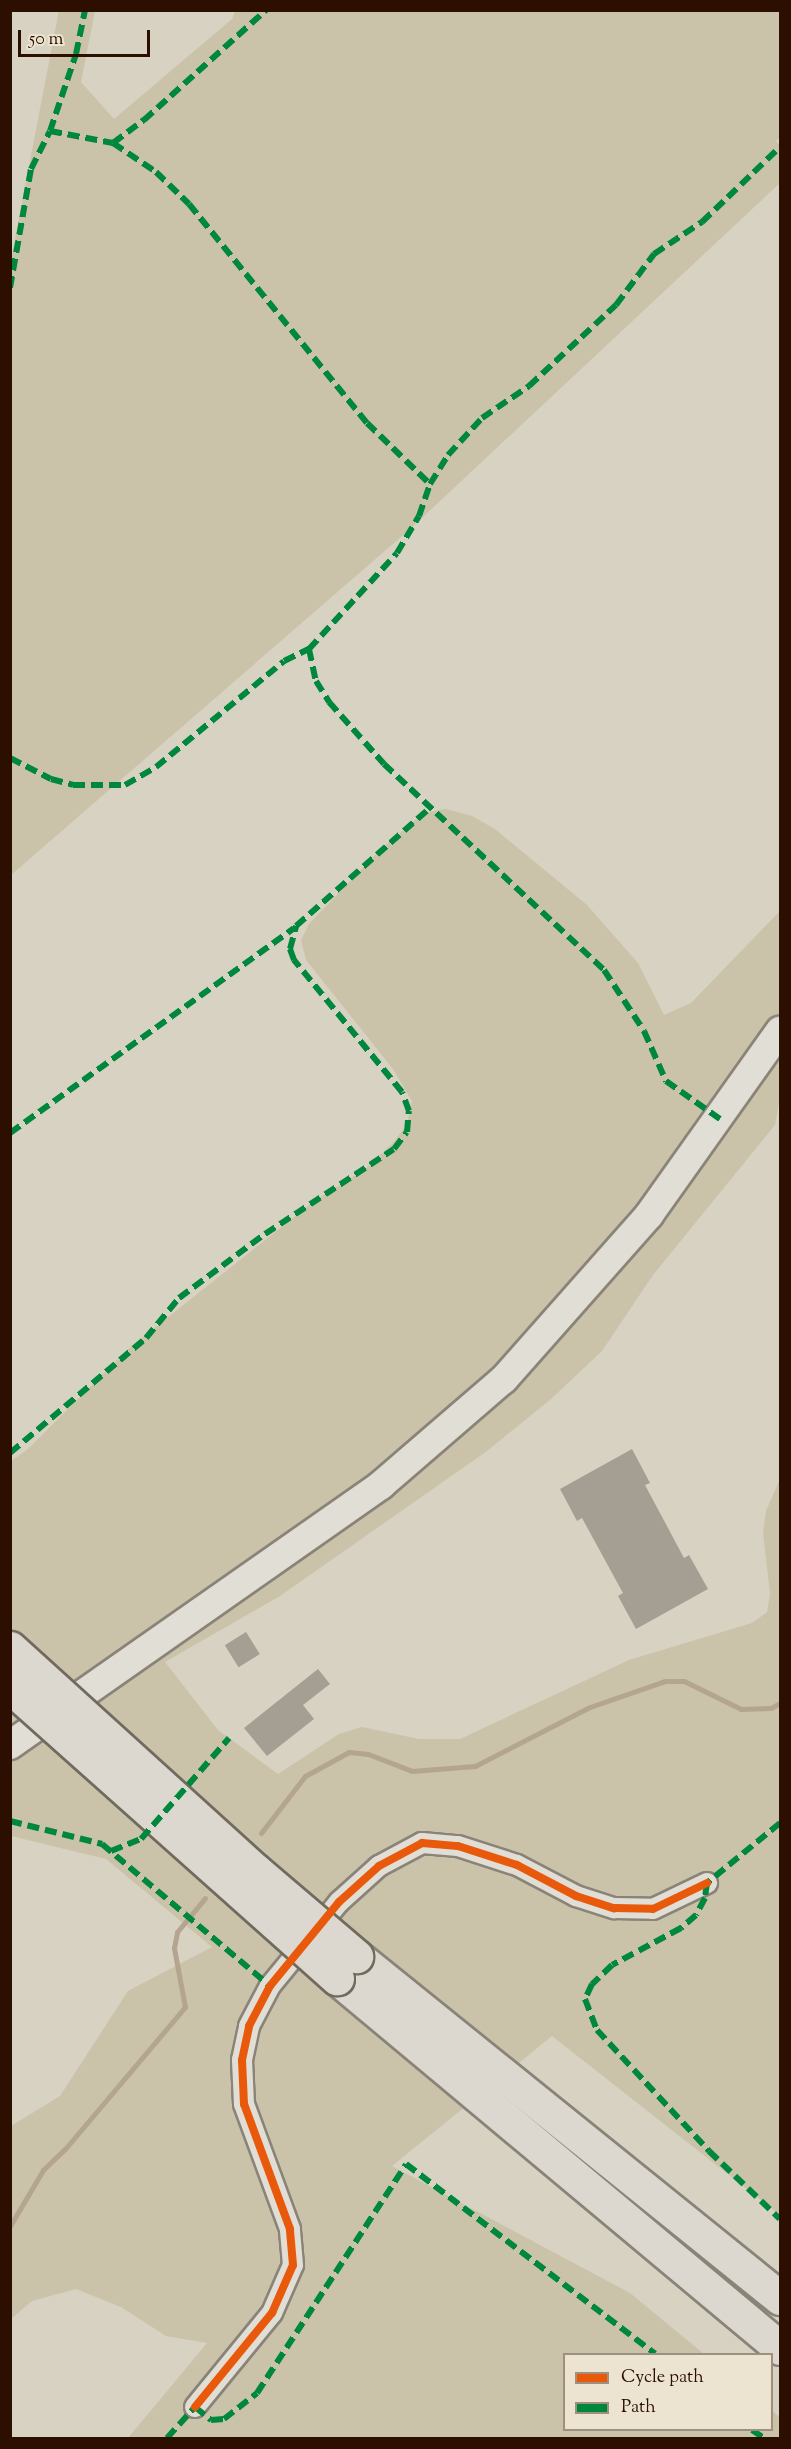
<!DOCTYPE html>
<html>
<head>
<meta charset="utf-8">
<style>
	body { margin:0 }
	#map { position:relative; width:791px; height:2449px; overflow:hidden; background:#d7d2c1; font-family:"Sorts Mill Goudy",serif }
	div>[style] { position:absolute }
	.green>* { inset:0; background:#cbc2aa }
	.stream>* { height:5px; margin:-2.5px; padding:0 2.5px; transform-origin:2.5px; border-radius:2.5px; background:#b3a58f }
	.building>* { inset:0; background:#a59f93; transform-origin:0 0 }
	.roads { filter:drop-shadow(2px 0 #8a8378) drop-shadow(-2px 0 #8a8378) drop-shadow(0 2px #8a8378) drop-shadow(0 -2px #8a8378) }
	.minor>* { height:20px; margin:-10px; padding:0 10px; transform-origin:10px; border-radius:10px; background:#e1ded5 }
	.secondary>* { height:28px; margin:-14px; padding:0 14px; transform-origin:14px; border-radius:14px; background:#e1ded5 }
	.motorway>* { height:33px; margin:-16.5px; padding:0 16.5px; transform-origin:16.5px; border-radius:16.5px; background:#dcd8cf }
	.bridges { filter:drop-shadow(2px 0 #716a5f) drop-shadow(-2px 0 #716a5f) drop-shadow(0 2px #716a5f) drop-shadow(0 -2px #716a5f) }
	.motorway-bridge>* { height:33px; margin:-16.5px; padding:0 16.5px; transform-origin:16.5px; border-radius:16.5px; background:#dcd8cf }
	.quiet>* { height:6px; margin-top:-3px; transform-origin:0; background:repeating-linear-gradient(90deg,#00873e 0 12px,transparent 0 18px) }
	.cycleway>* { height:8px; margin:-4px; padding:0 4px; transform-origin:4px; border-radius:4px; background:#e8590c }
	span { translate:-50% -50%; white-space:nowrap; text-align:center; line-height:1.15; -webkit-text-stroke:4.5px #ece4d0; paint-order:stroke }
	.frame { position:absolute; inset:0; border:12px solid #2c0f00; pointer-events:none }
	.legend { position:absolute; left:563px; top:2353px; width:210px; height:78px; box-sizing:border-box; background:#ece4d0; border:2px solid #9f8f7d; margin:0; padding:8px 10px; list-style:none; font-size:18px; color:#2c0f00 }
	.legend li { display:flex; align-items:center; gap:12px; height:30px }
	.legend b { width:30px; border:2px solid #9f8f7d }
	.scale { position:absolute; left:18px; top:30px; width:132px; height:27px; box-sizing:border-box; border:3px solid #2c0f00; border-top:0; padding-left:8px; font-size:18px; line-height:21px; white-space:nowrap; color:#2c0f00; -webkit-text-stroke:4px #ece4d0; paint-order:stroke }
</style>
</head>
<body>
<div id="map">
	<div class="green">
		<i style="clip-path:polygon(59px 10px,95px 11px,81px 82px,114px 119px,232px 19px,235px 11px,780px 11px,780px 137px,776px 141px,780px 146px,780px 183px,409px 530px,11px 875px,11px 260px)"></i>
		<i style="clip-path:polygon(446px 809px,472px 816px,495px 829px,587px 905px,638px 963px,664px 1015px,691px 1003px,780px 911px,780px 1097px,775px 1125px,653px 1275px,602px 1351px,551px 1399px,487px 1451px,280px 1596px,165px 1662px,218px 1730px,278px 1774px,339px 1734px,362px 1727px,419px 1739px,460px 1739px,629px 1660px,752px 1623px,767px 1612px,770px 1594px,763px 1532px,766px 1511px,780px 1479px,780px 2215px,552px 2036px,392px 2166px,630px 2293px,704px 2354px,564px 2354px,564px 2430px,772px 2430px,772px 2410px,780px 2418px,780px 2438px,128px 2438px,207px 2343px,166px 2336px,121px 2307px,76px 2289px,32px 2301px,11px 2319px,11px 2126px,60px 2096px,128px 1991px,212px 1947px,106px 1859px,11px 1836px,11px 1461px,28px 1449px,128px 1349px,313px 1202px,365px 1169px,393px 1143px,407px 1124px,412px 1101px,393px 1069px,306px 960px,301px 940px,309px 924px,381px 849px,423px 813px)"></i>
	</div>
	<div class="stream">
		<i style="left:261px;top:1833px;width:72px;rotate:-52.3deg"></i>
		<i style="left:305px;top:1776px;width:50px;rotate:-28.6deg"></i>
		<i style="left:349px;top:1752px;width:19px;rotate:6deg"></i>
		<i style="left:368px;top:1754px;width:47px;rotate:21.1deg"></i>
		<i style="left:412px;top:1771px;width:63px;rotate:-4.5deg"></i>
		<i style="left:475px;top:1766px;width:129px;rotate:-27.2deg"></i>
		<i style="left:590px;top:1707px;width:79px;rotate:-19.1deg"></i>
		<i style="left:665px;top:1681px;width:19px"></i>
		<i style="left:684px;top:1681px;width:64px;rotate:26.2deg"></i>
		<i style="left:741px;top:1709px;width:30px;rotate:-2deg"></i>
		<i style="left:771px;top:1708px;width:10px;rotate:-29deg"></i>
		<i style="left:10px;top:2226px;width:65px;rotate:-59.5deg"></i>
		<i style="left:43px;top:2170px;width:30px;rotate:-44deg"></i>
		<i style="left:65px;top:2149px;width:186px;rotate:-49.8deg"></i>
		<i style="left:185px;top:2007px;width:60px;rotate:-100.6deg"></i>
		<i style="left:174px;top:1948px;width:16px;rotate:-79deg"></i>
		<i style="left:177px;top:1932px;width:44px;rotate:-50.5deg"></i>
	</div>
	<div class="building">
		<i style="clip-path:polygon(632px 1449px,650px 1483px,645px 1485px,684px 1558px,689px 1555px,708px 1589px,636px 1629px,618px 1596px,623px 1593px,582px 1518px,577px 1521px,560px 1489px)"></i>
		<i style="left:246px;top:1632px;width:26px;height:25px;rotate:58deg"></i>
		<i style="clip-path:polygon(318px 1669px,330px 1684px,303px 1705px,314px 1719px,267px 1756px,244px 1728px)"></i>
	</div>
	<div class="roads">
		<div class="minor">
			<i style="left:195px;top:2407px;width:122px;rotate:-50.7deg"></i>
			<i style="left:272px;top:2313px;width:52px;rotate:-66.4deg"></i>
			<i style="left:293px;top:2265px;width:36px;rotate:-95deg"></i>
			<i style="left:290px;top:2229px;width:133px;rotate:-110.2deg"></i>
			<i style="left:244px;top:2104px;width:44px;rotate:-92.6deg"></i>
			<i style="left:242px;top:2060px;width:35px;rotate:-78deg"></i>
			<i style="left:249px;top:2026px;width:45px;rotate:-62.3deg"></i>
			<i style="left:270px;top:1986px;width:109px;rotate:-50.6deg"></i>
			<i style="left:339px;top:1902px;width:54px;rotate:-42deg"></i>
			<i style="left:379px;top:1866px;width:49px;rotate:-28.1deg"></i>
			<i style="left:422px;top:1843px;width:36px;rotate:5deg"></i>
			<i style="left:458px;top:1846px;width:62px;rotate:17.9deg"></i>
			<i style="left:517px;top:1865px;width:67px;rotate:27.7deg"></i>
			<i style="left:576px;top:1896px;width:40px;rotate:18deg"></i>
			<i style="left:614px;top:1908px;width:39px;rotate:1deg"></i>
			<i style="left:653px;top:1909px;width:60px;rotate:-25.7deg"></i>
		</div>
		<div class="secondary">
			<i style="left:10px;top:1745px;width:453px;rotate:-35deg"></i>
			<i style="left:381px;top:1485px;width:162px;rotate:-40.8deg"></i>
			<i style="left:504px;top:1379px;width:219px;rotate:-48.5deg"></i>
			<i style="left:649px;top:1215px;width:226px;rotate:-54.6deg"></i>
		</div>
		<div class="motorway">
			<i style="left:356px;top:1956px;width:545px;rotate:38.89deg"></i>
			<i style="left:337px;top:1978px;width:577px;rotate:39.87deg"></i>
		</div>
	</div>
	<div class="bridges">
		<div class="motorway-bridge">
			<i style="left:10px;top:1648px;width:331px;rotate:42.2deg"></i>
			<i style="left:255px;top:1870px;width:133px;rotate:40.4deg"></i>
			<i style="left:10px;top:1687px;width:438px;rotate:41.7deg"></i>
		</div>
	</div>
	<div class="quiet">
		<i style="left:50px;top:131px;width:64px;rotate:10.8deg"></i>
		<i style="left:113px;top:143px;width:52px;rotate:34deg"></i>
		<i style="left:156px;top:172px;width:46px;rotate:44.1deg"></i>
		<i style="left:189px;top:204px;width:282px;rotate:50.9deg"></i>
		<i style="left:367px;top:423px;width:88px;rotate:44.1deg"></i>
		<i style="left:113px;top:143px;width:39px;rotate:-37deg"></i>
		<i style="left:144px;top:120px;width:164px;rotate:-42deg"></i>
		<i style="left:10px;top:288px;width:121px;rotate:-80deg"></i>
		<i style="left:31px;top:169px;width:42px;rotate:-63.4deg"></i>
		<i style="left:50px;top:131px;width:81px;rotate:-71.3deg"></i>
		<i style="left:76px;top:54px;width:45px;rotate:-78.4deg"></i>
		<i style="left:309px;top:649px;width:33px;rotate:78deg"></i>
		<i style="left:316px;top:681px;width:25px;rotate:58deg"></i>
		<i style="left:329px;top:702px;width:83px;rotate:48.4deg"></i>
		<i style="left:384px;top:764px;width:301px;rotate:43.1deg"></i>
		<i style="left:604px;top:970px;width:73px;rotate:56.7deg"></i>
		<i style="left:644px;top:1031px;width:55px;rotate:66.3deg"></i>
		<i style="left:666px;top:1081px;width:66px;rotate:35.1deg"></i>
		<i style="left:10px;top:758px;width:46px;rotate:27.1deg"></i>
		<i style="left:51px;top:779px;width:23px;rotate:15deg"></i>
		<i style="left:73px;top:785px;width:52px"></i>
		<i style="left:125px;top:785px;width:36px;rotate:-30deg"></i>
		<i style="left:156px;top:767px;width:166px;rotate:-39.6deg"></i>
		<i style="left:284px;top:661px;width:28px;rotate:-26deg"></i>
		<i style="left:309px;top:649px;width:130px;rotate:-47.5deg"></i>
		<i style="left:397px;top:553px;width:43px;rotate:-59.3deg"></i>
		<i style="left:419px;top:516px;width:34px;rotate:-71deg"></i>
		<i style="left:430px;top:484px;width:34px;rotate:-58deg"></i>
		<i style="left:448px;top:455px;width:50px;rotate:-47.4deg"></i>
		<i style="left:482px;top:418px;width:57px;rotate:-34.2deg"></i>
		<i style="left:529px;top:386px;width:119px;rotate:-43deg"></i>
		<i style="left:616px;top:305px;width:64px;rotate:-53.3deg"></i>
		<i style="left:654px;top:254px;width:58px;rotate:-33.7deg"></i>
		<i style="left:702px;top:222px;width:108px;rotate:-43.9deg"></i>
		<i style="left:10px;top:1133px;width:350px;rotate:-35.8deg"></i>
		<i style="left:10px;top:1453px;width:178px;rotate:-40.2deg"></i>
		<i style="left:146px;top:1338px;width:52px;rotate:-50.5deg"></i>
		<i style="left:179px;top:1298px;width:107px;rotate:-36.7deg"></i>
		<i style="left:265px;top:1234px;width:154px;rotate:-33.4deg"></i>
		<i style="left:394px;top:1149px;width:21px;rotate:-53deg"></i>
		<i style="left:407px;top:1132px;width:21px;rotate:-85deg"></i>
		<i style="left:409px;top:1111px;width:20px;rotate:-110deg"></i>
		<i style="left:402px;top:1092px;width:171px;rotate:-129.3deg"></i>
		<i style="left:294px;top:960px;width:12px;rotate:-110deg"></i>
		<i style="left:290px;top:949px;width:24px;rotate:-75deg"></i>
		<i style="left:296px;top:926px;width:180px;rotate:-41.4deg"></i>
		<i style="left:10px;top:1821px;width:95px;rotate:14deg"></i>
		<i style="left:102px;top:1844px;width:220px;rotate:40.2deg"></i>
		<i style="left:780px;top:1823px;width:94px;rotate:140.6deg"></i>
		<i style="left:707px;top:1883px;width:15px;rotate:98deg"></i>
		<i style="left:705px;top:1898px;width:19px;rotate:118deg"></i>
		<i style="left:696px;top:1915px;width:20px;rotate:139deg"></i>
		<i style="left:681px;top:1928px;width:78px;rotate:151.8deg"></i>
		<i style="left:612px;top:1965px;width:28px;rotate:136deg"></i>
		<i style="left:592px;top:1984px;width:17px;rotate:115deg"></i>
		<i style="left:585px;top:1999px;width:33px;rotate:69deg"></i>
		<i style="left:597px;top:2030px;width:165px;rotate:47.2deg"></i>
		<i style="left:709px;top:2151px;width:98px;rotate:43.8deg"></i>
		<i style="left:111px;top:1851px;width:32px;rotate:-22deg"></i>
		<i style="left:141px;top:1839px;width:134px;rotate:-48.9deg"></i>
		<i style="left:752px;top:2430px;width:14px;rotate:34deg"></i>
		<i style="left:167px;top:2438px;width:42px;rotate:-47.9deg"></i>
		<i style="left:195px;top:2407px;width:21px;rotate:39deg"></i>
		<i style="left:211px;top:2420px;width:13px;rotate:-4deg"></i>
		<i style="left:224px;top:2419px;width:42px;rotate:-38.2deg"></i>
		<i style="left:257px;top:2393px;width:273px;rotate:-56.9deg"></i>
		<i style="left:406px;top:2164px;width:313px;rotate:37.3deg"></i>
	</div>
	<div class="cycleway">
		<i style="left:195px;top:2407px;width:122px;rotate:-50.7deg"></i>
		<i style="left:272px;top:2313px;width:52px;rotate:-66.4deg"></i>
		<i style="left:293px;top:2265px;width:36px;rotate:-95deg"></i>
		<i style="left:290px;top:2229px;width:133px;rotate:-110.2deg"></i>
		<i style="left:244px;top:2104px;width:44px;rotate:-92.6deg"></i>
		<i style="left:242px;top:2060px;width:35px;rotate:-78deg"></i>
		<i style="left:249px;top:2026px;width:45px;rotate:-62.3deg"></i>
		<i style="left:270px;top:1986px;width:109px;rotate:-50.6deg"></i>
		<i style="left:339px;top:1902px;width:54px;rotate:-42deg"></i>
		<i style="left:379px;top:1866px;width:49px;rotate:-28.1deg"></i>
		<i style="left:422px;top:1843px;width:36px;rotate:5deg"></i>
		<i style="left:458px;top:1846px;width:62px;rotate:17.9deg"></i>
		<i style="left:517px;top:1865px;width:67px;rotate:27.7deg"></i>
		<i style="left:576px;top:1896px;width:40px;rotate:18deg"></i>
		<i style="left:614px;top:1908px;width:39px;rotate:1deg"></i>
		<i style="left:653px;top:1909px;width:60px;rotate:-25.7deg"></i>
	</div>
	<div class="frame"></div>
	<ul class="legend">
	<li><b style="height:8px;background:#e8590c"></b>Cycle path</li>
	<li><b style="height:8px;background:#00873e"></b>Path</li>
	</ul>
	<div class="scale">50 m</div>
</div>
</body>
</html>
